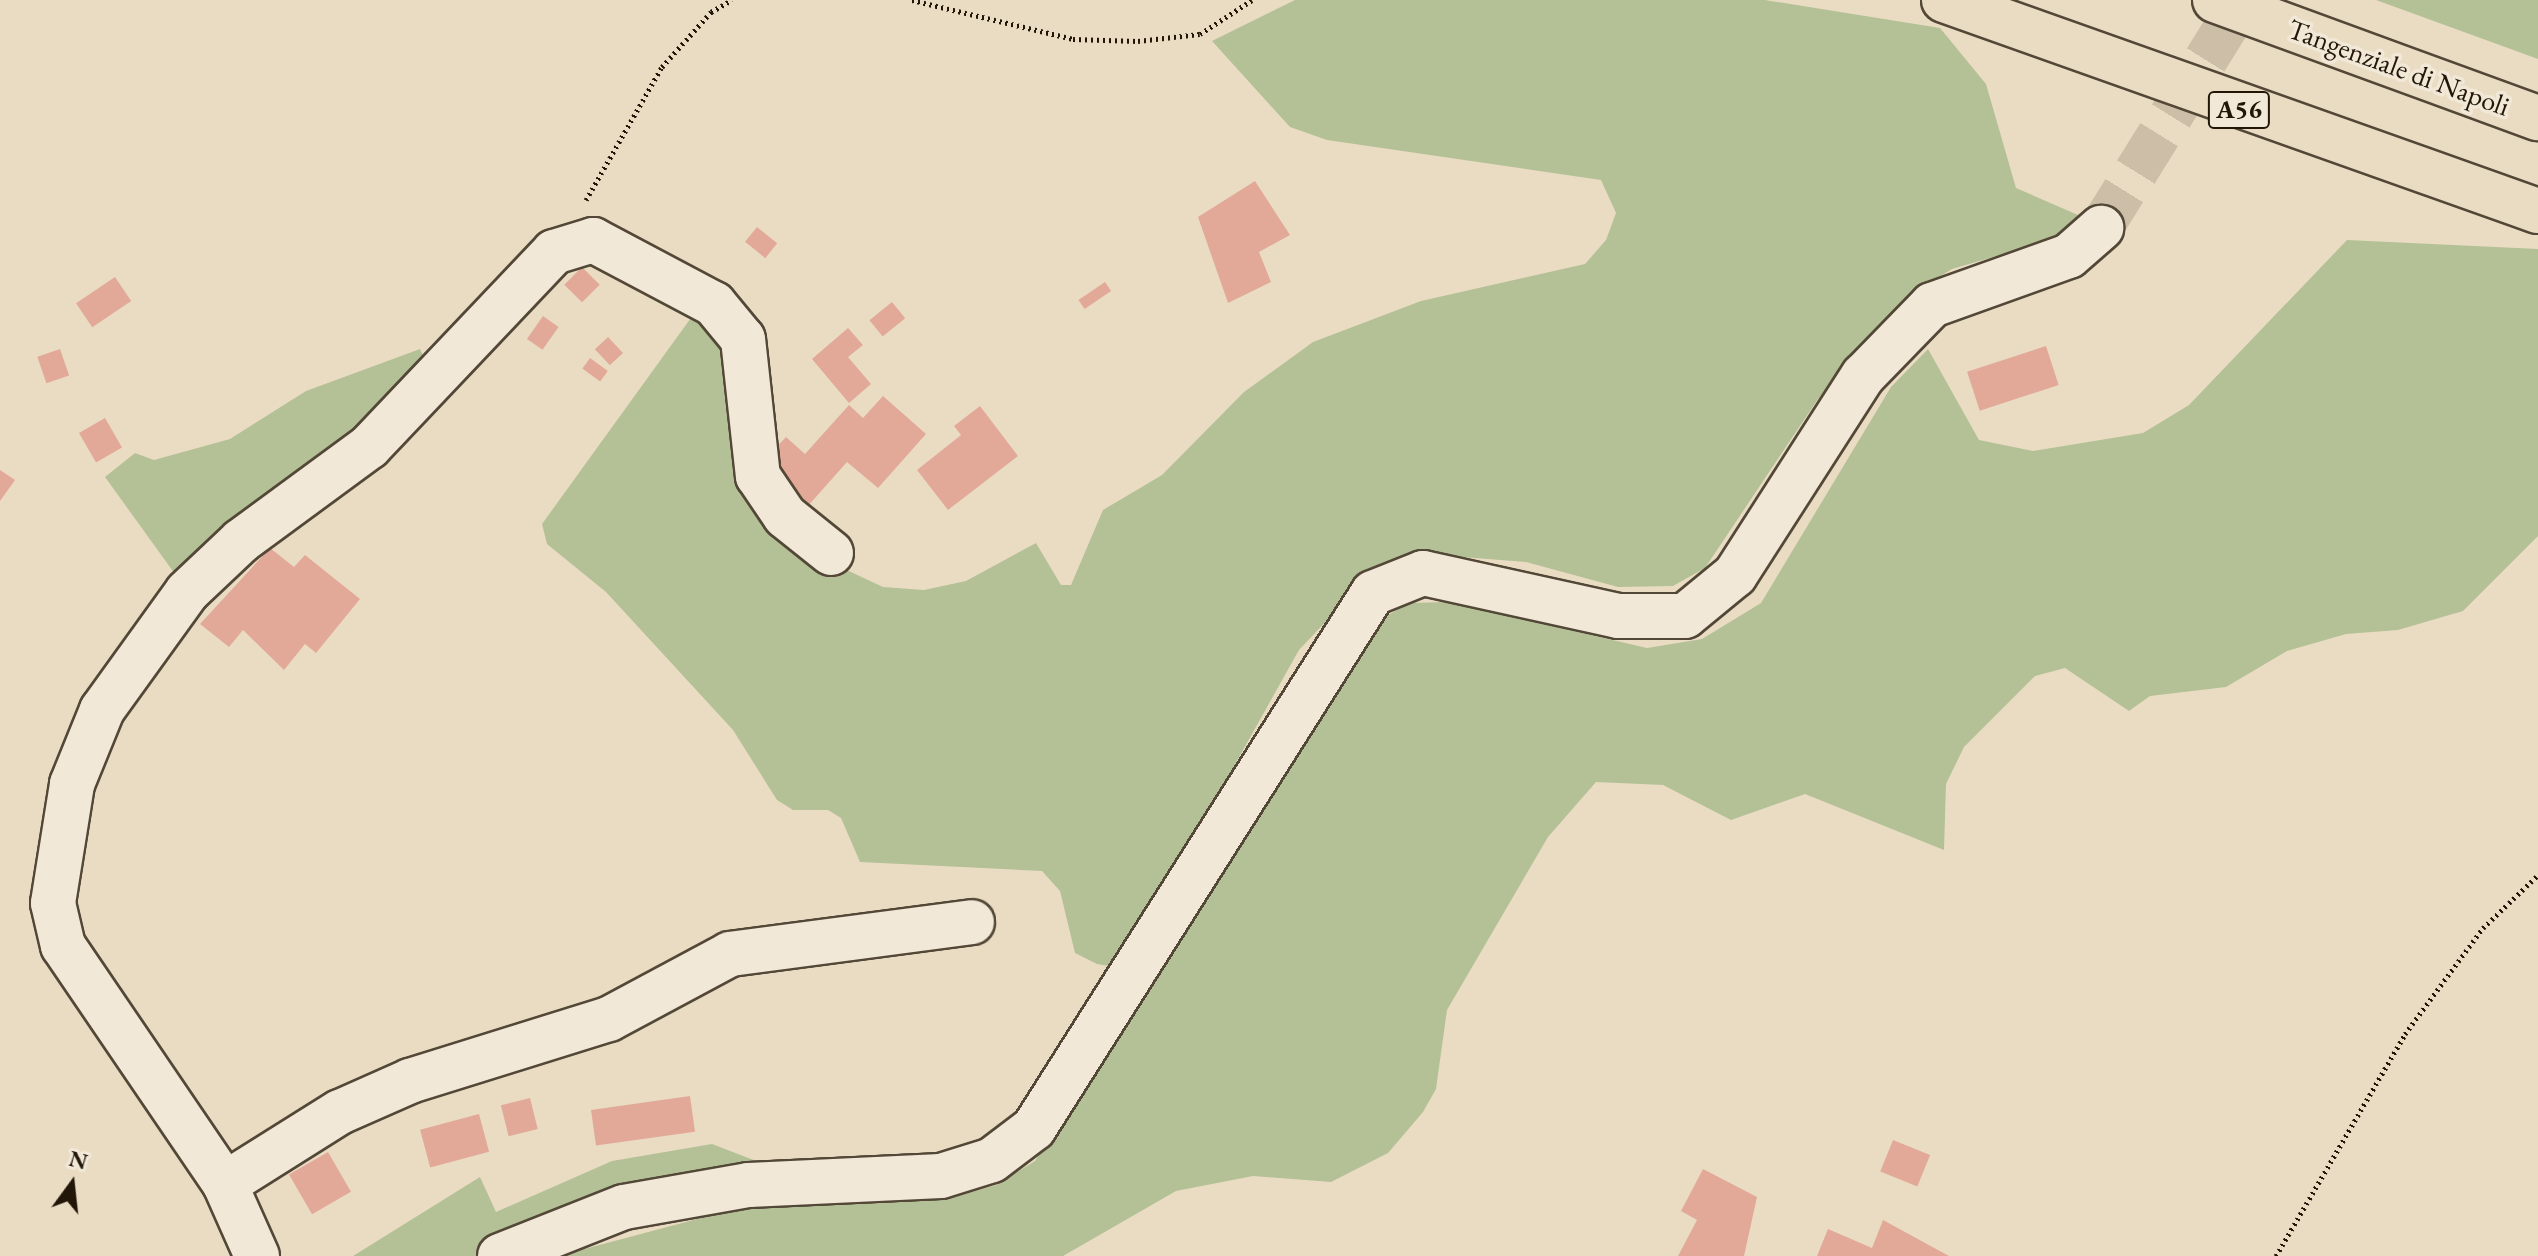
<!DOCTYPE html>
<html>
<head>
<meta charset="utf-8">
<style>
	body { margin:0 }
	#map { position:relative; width:2538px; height:1256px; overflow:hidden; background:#eadcc3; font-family:"EB Garamond",serif }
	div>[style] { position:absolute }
	.green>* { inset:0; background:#b4c196 }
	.building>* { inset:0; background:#e2a998; transform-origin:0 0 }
	.minor-tunnel>* { height:44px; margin-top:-22px; transform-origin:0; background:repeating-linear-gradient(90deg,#ccbea7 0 44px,transparent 0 66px) }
	.path>* { height:5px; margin-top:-2.5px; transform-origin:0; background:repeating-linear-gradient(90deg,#211608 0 2px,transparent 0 6px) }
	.roads { filter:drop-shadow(2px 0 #534837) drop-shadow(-2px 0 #534837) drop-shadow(0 2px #534837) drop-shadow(0 -2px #534837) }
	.minor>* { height:44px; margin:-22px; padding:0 22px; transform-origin:22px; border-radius:22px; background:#f1e8d8 }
	.highway>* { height:44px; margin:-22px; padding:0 22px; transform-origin:22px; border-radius:22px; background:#eadcc3 }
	span { translate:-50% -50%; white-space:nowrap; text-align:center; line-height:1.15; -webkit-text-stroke:7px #f1e8d8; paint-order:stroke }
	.shield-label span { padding:2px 6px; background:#f1e8d8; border:2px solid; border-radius:6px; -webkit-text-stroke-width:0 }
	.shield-label { font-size:26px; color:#211608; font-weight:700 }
	.street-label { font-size:28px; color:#211608 }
	.north { position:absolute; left:32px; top:1144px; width:80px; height:80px; -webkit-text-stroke:6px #f1e8d8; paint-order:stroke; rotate:15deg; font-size:22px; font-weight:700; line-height:32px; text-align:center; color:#211608 }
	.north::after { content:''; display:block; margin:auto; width:28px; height:36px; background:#211608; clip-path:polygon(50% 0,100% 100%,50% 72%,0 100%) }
</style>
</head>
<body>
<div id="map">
	<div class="green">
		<i style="clip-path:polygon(1295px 0,1765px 0,1940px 28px,1986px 84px,2016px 188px,2078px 215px,2065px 236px,1952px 269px,1921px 288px,1818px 399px,1705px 568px,1673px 586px,1618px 587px,1526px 562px,1462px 557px,1416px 557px,1365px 580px,1299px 650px,1121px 968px,1097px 964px,1075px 953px,1060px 891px,1042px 871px,860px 862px,841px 818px,828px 810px,793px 810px,777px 800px,733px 730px,606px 592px,547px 544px,542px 524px,701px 304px,721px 319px,741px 436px,836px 565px,883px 587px,924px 590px,966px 581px,1036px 543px,1061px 585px,1071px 585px,1103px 510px,1162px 475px,1244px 392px,1313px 342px,1421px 301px,1585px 264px,1606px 240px,1616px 213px,1601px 180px,1327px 140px,1290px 127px,1212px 41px)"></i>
		<i style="clip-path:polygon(2376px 0,2538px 0,2538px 59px)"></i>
		<i style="clip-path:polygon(2347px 240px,2538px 249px,2538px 536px,2463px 611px,2398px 630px,2346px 634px,2287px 651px,2226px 687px,2150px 696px,2129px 711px,2065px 668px,2035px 676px,1964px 747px,1946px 784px,1944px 850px,1805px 794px,1731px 820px,1663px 785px,1596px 782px,1548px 837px,1447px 1010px,1436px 1089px,1423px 1112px,1388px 1153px,1331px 1182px,1253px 1176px,1176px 1191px,1063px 1256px,558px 1256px,746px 1206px,951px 1198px,996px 1185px,1035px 1161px,1346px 660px,1377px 621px,1410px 603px,1448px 602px,1647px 648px,1702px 639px,1761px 603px,1891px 387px,1928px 349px,1979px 440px,2033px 451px,2143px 433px,2189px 405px)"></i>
		<i style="clip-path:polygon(420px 349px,428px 367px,397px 403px,180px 581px,105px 477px,135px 453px,154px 460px,230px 439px,306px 391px)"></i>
		<i style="clip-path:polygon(712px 1144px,772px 1167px,484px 1256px,353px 1256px,480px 1177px,496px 1212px,612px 1161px)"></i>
	</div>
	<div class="building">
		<i style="clip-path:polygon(1255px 181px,1290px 235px,1259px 252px,1271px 282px,1228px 303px,1198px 217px)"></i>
		<i style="left:757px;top:227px;width:26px;height:19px;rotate:39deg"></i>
		<i style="left:582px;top:267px;width:25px;height:25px;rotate:45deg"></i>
		<i style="left:115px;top:277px;width:29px;height:47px;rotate:56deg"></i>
		<i style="left:1105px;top:282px;width:11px;height:32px;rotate:56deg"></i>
		<i style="left:892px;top:302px;width:21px;height:29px;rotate:51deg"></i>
		<i style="left:543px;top:316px;width:19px;height:28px;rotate:35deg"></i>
		<i style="clip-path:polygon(848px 328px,863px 345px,848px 357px,871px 384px,849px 403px,812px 359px)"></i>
		<i style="left:608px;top:337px;width:22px;height:18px;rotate:47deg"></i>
		<i style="left:2046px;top:346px;width:41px;height:83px;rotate:72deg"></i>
		<i style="left:60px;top:349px;width:28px;height:24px;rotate:71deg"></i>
		<i style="left:590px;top:358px;width:22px;height:13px;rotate:36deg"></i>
		<i style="clip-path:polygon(883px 396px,926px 434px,878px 488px,847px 462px,807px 507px,760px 465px,786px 437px,805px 454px,849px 405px,863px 418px)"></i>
		<i style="clip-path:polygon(980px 406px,1018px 456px,948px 510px,917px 470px,961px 435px,954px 426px)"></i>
		<i style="left:105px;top:418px;width:34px;height:30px;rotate:60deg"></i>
		<i style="clip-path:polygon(0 470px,15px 480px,0 501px)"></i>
		<i style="clip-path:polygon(270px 548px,294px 567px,305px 555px,360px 599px,316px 653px,305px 644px,284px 670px,243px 630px,229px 647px,200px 624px)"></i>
		<i style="left:690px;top:1096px;width:36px;height:100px;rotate:82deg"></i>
		<i style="left:530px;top:1098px;width:32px;height:30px;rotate:76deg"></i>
		<i style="left:479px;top:1114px;width:39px;height:61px;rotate:75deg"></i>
		<i style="left:1893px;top:1140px;width:40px;height:34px;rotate:22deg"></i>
		<i style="left:328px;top:1152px;width:46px;height:45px;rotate:60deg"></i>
		<i style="clip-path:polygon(1703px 1169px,1757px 1197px,1744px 1256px,1678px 1256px,1697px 1220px,1681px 1211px)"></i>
		<i style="clip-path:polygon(1883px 1220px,1949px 1256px,1817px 1256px,1828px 1229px,1872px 1248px)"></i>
	</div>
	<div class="minor-tunnel">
		<i style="left:2101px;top:228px;width:269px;rotate:-58.1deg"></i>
	</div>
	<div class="path">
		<i style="left:912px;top:0;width:166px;rotate:13.6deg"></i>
		<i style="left:1073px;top:39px;width:65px;rotate:1.8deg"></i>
		<i style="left:1138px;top:41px;width:62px;rotate:-6.4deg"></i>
		<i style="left:1200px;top:34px;width:62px;rotate:-33.2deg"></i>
		<i style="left:586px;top:200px;width:153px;rotate:-60.3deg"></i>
		<i style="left:662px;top:67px;width:74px;rotate:-48.3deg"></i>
		<i style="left:711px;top:12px;width:24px;rotate:-30deg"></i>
		<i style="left:2276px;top:1256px;width:257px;rotate:-59.8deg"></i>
		<i style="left:2405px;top:1034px;width:132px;rotate:-53.7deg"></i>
		<i style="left:2483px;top:928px;width:76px;rotate:-43.9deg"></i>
	</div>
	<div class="roads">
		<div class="minor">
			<i style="left:225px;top:1184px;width:136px;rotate:-32.1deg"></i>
			<i style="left:340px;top:1112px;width:77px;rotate:-23.9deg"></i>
			<i style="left:410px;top:1081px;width:208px;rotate:-17.3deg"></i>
			<i style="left:609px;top:1019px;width:137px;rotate:-28.2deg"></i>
			<i style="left:730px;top:954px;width:244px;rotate:-7.5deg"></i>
			<i style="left:257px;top:1256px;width:79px;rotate:-114deg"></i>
			<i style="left:225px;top:1184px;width:288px;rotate:-124.2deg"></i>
			<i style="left:63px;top:946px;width:44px;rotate:-103.1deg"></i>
			<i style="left:53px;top:903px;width:121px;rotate:-80.9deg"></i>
			<i style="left:72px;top:784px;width:80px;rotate:-67.9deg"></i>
			<i style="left:102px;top:710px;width:145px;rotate:-54.2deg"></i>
			<i style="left:187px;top:592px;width:74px;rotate:-43.4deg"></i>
			<i style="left:241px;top:541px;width:159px;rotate:-36.3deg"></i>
			<i style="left:369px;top:447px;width:269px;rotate:-46.5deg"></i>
			<i style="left:554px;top:252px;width:41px;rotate:-17.1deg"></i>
			<i style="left:593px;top:240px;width:137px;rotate:27.9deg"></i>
			<i style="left:714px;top:304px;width:45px;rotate:50.4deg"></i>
			<i style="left:743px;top:339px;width:138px;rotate:83.8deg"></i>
			<i style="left:758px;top:476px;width:48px;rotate:56deg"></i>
			<i style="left:785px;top:516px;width:59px;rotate:38.8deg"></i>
			<i style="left:500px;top:1256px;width:133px;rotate:-21.6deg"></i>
			<i style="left:624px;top:1207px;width:127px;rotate:-10deg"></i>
			<i style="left:749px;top:1185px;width:192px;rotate:-2.7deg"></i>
			<i style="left:941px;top:1176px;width:53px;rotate:-17.4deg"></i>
			<i style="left:992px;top:1160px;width:53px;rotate:-37.3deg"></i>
			<i style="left:1034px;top:1128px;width:633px;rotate:-57.64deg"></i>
			<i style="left:1373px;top:593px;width:54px;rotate:-21.8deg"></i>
			<i style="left:1423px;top:573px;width:200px;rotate:12.4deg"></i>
			<i style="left:1618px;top:616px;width:67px"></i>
			<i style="left:1685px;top:616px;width:65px;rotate:-39.4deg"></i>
			<i style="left:1735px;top:575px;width:237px;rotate:-57.3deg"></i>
			<i style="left:1863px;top:376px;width:99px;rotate:-45.8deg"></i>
			<i style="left:1932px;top:305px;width:145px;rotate:-19.7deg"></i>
			<i style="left:2069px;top:256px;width:43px;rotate:-41.2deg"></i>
		</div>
		<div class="highway">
			<i style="left:1944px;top:0;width:630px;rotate:19.56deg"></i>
			<i style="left:2215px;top:0;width:344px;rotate:20.1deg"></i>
		</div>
	</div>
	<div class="shield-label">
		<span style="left:2239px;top:110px">A56</span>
	</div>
	<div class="street-label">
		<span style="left:2399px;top:67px;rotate:20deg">Tangenziale di Napoli</span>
	</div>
	<div class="north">N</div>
</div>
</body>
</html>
